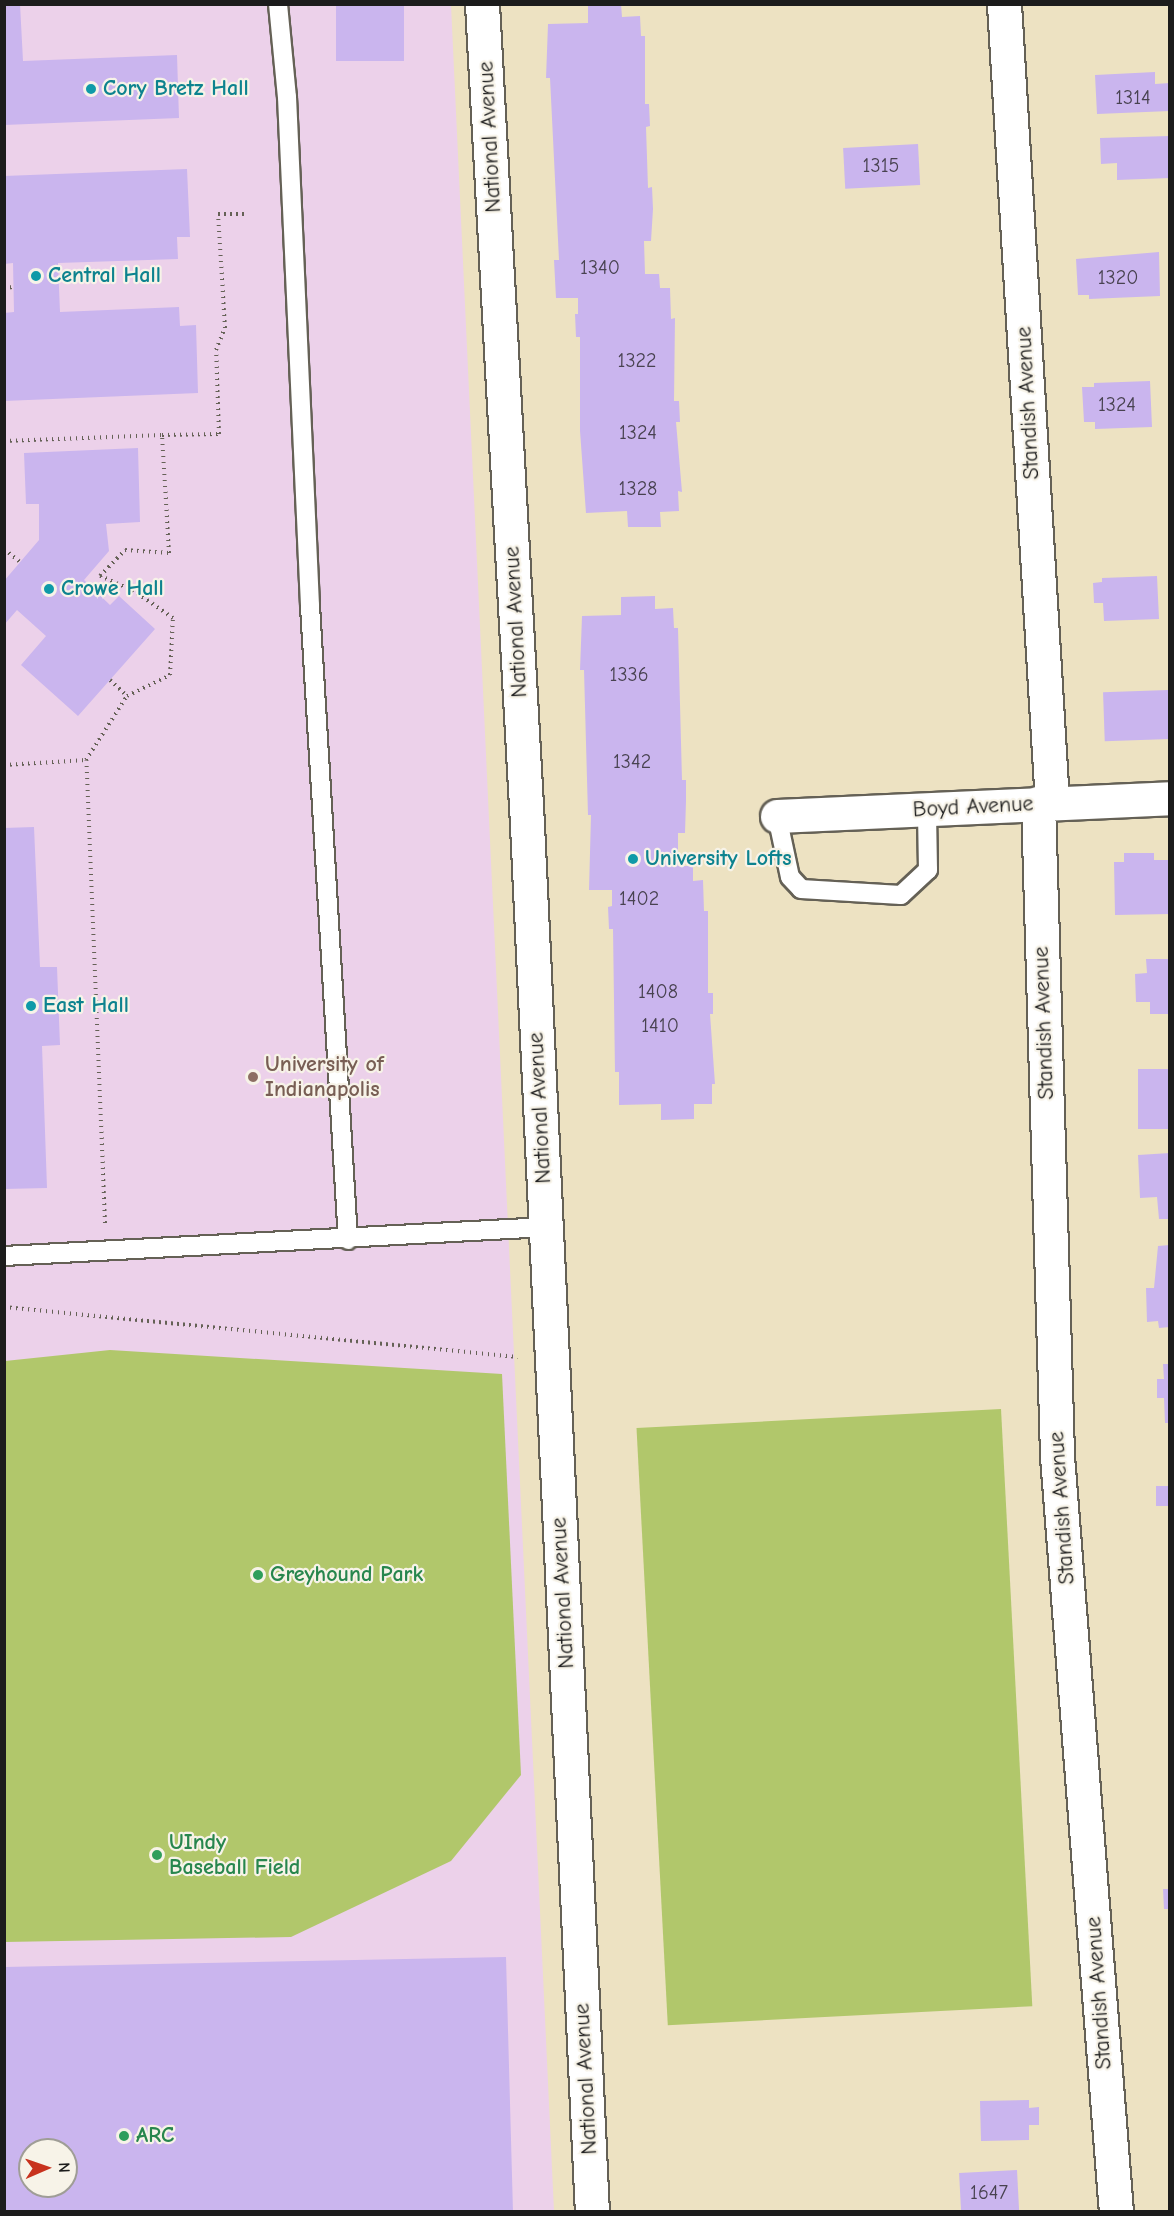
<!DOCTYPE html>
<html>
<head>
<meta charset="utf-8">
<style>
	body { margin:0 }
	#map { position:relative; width:1174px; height:2216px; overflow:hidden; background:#ede2c2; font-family:"Comic Neue",sans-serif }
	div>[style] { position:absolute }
	.built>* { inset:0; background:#ecd1ea }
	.green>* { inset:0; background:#b1c76b; transform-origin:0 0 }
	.building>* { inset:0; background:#cab5ee; transform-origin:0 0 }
	.path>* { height:4px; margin-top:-2px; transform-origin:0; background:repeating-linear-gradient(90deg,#656156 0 1.5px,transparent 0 6px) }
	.roads { filter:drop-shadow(2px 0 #656156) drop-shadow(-2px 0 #656156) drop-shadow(0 2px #656156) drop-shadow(0 -2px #656156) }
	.lane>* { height:18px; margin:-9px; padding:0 9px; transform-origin:9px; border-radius:9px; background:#fff }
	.street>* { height:33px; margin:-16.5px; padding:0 16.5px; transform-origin:16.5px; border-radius:16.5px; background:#fff }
	.dots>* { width:16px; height:16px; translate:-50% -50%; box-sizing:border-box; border:3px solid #f7f3e8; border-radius:50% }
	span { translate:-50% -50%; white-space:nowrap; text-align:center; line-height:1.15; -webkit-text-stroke:4.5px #f7f3e8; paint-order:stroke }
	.number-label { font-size:20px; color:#484250 }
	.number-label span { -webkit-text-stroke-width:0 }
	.culture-label { font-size:22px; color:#0d838f; font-weight:700 }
	.left { translate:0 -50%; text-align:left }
	.street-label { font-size:22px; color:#1c1c1c }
	.education-label { font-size:22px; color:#785e54; font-weight:700 }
	.leisure-label { font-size:22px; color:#27864d; font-weight:700 }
	.frame { position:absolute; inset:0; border:6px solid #1c1c1c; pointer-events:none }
	.north { position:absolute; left:18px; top:2138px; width:60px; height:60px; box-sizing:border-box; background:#f7f3e8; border:2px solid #9f9d96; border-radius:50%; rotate:88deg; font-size:16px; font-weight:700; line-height:24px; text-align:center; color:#1c1c1c }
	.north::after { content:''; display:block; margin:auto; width:21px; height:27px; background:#c8321e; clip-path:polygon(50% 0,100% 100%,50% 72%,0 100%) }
</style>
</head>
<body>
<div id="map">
	<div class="built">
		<i style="clip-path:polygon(evenodd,5px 5px,451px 5px,554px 2211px,5px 2212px,5px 5px,30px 2150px,66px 2150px,66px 2186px,30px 2186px,30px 2150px)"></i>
	</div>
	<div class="green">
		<i style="clip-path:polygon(110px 1350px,502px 1374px,521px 1775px,451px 1861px,291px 1937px,5px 1942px,5px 1361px)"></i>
		<i style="left:1001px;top:1409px;width:598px;height:365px;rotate:87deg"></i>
	</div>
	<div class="building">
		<i style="clip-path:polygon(4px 4px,20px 4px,23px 61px,177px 55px,179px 118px,4px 125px)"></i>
		<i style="left:336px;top:4px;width:68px;height:57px"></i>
		<i style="clip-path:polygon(621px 4px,622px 17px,640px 16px,641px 36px,645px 36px,645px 104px,649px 104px,650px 126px,646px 127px,648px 188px,652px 187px,653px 209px,651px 241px,644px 241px,645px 274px,659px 274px,660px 288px,670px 288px,671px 319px,675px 318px,674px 401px,679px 401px,680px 422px,676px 422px,682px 492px,678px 491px,679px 511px,660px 512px,661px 527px,628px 527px,627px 511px,586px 513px,580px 431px,580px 337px,576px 337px,575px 314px,578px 314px,578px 298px,556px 298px,554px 260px,559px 260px,550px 78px,546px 78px,548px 24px,588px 23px,588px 5px)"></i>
		<i style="clip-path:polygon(1155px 72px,1155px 84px,1170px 83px,1170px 111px,1097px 114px,1095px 75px)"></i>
		<i style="clip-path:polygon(1169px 136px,1170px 178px,1117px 180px,1117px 163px,1101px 164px,1100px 138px)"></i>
		<i style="left:918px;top:144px;width:41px;height:75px;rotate:87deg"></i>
		<i style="clip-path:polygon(187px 169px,190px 237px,177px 237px,178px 259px,58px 263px,60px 312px,179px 307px,180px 326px,196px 325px,198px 393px,4px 401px,4px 313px,14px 312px,13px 263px,4px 264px,4px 176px)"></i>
		<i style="clip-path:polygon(1159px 252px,1160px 296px,1089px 299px,1089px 295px,1078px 295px,1076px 259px)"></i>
		<i style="clip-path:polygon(1150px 381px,1152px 427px,1095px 429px,1095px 422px,1084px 422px,1082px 387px,1094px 387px,1094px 383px)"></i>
		<i style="clip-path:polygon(138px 448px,140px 522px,106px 524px,109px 551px,84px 580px,110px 605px,119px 596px,155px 629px,78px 716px,21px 665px,46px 636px,17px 610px,4px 625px,4px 581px,39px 540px,39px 504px,26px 504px,24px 453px)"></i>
		<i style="clip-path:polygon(1157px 576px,1159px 619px,1104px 621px,1103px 603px,1094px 603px,1093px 583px,1102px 582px,1102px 578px)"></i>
		<i style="clip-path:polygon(655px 596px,655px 609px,673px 608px,674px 628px,678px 628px,682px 780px,686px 780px,686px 801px,685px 833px,678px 833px,678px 866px,693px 866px,693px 881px,703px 880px,704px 911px,708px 911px,708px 993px,713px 993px,713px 1014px,710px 1014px,715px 1084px,712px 1084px,712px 1104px,694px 1104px,694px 1119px,661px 1120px,661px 1104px,619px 1105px,619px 1072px,615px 1072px,613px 929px,609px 929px,608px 907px,612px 906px,612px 890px,589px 890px,591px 815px,588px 815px,584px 670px,580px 670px,582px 616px,621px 615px,621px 597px)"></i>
		<i style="left:1168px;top:690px;width:49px;height:65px;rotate:88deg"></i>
		<i style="clip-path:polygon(34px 827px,40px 967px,57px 967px,60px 1045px,42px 1046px,47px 1188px,4px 1189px,4px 828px)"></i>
		<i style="clip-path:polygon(1124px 853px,1154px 853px,1154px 860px,1170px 860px,1170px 914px,1115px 915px,1114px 862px,1124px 862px)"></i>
		<i style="clip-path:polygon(1146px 959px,1170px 959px,1170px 1014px,1150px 1014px,1150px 1002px,1136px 1002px,1135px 974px,1147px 973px)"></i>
		<i style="left:1170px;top:1069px;width:60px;height:32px;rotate:90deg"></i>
		<i style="clip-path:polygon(1170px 1153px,1170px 1219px,1159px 1219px,1157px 1197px,1140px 1198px,1138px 1155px)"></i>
		<i style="clip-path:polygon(1170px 1245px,1170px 1327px,1159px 1328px,1158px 1321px,1147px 1322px,1146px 1288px,1154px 1288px,1158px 1246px)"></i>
		<i style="clip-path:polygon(1163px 1364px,1170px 1364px,1170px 1423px,1165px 1423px,1164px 1398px,1157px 1398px,1157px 1379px,1164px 1379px)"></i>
		<i style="left:1170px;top:1486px;width:20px;height:14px;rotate:90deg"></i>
		<i style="clip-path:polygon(1163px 1889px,1170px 1889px,1170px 1909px,1164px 1909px)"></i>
		<i style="clip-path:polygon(evenodd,506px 1957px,513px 2212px,4px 2212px,4px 1967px,506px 1957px,30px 2150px,66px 2150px,66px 2186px,30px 2186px,30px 2150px)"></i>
		<i style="clip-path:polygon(1029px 2100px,1029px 2108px,1039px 2107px,1039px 2125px,1029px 2125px,1029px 2140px,981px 2141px,980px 2101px)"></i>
		<i style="left:1017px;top:2170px;width:42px;height:58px;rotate:87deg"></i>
	</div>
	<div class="path">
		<i style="left:4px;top:288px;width:9px;rotate:-6deg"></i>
		<i style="left:4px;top:441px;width:158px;rotate:-2.2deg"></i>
		<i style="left:4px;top:549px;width:21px;rotate:39deg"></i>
		<i style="left:110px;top:680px;width:23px;rotate:43deg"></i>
		<i style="left:4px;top:765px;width:82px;rotate:-3.5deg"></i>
		<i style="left:105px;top:1223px;width:463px;rotate:-92.3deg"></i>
		<i style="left:86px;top:760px;width:76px;rotate:-57.4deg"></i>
		<i style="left:127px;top:696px;width:48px;rotate:-26deg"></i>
		<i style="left:170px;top:675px;width:57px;rotate:-87deg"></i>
		<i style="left:173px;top:618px;width:47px;rotate:-145.3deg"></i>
		<i style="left:134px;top:591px;width:37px;rotate:-156deg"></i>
		<i style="left:100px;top:576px;width:36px;rotate:-46deg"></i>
		<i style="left:125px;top:550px;width:44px;rotate:3.9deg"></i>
		<i style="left:169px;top:553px;width:118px;rotate:-93.4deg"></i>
		<i style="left:162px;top:435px;width:57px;rotate:-1deg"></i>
		<i style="left:219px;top:434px;width:84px;rotate:-92deg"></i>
		<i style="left:216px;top:350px;width:24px;rotate:-68deg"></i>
		<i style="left:225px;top:328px;width:114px;rotate:-93.5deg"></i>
		<i style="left:218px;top:214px;width:27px"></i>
		<i style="left:4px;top:1307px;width:516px;rotate:5.56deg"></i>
	</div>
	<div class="roads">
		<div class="lane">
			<i style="left:278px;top:4px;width:93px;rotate:84.5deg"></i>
			<i style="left:287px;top:97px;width:510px;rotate:87.41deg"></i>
			<i style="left:310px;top:606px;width:635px;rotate:86.57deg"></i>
			<i style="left:777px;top:816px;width:62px;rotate:78deg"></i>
			<i style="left:790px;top:877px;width:16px;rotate:47deg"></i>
			<i style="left:801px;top:889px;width:100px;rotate:3.4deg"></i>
			<i style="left:901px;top:895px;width:37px;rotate:-43deg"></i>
			<i style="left:928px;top:870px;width:60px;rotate:-91deg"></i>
			<i style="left:4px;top:1256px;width:543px;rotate:-3.06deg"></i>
		</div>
		<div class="street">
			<i style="left:482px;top:4px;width:822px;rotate:86.86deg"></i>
			<i style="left:527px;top:825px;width:1389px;rotate:87.32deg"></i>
			<i style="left:1004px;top:4px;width:799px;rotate:86.56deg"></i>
			<i style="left:1038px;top:803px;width:653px;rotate:88.33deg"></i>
			<i style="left:1057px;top:1456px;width:758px;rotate:85.54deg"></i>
			<i style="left:777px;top:816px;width:393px;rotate:-2.6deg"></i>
		</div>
	</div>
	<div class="dots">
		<i style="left:91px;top:89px;background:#0f9aa8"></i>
		<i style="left:36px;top:276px;background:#0f9aa8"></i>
		<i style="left:49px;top:589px;background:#0f9aa8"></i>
		<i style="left:633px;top:859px;background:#0f9aa8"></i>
		<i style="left:31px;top:1006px;background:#0f9aa8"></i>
		<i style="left:253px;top:1077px;background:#8d6e63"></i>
		<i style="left:258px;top:1575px;background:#2e9e5b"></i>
		<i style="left:157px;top:1855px;background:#2e9e5b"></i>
		<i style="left:124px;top:2136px;background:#2e9e5b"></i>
	</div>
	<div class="number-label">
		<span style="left:1133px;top:97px">1314</span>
		<span style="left:881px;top:165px">1315</span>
		<span style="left:600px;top:267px">1340</span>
		<span style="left:1118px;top:277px">1320</span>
		<span style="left:637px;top:360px">1322</span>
		<span style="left:1117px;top:404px">1324</span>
		<span style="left:638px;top:432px">1324</span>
		<span style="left:638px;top:488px">1328</span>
		<span style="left:629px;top:674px">1336</span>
		<span style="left:632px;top:761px">1342</span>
		<span style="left:639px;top:898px">1402</span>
		<span style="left:658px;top:991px">1408</span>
		<span style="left:660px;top:1025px">1410</span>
		<span style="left:989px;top:2192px">1647</span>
	</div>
	<div class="culture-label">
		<span class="left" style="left:103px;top:89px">Cory Bretz Hall</span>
		<span class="left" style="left:48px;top:276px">Central Hall</span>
		<span class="left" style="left:61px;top:589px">Crowe Hall</span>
		<span class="left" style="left:645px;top:859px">University Lofts</span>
		<span class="left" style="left:43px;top:1006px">East Hall</span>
	</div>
	<div class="street-label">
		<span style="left:490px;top:137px;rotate:-93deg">National Avenue</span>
		<span style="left:1028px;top:403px;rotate:-93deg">Standish Avenue</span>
		<span style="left:516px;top:622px;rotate:-93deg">National Avenue</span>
		<span style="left:973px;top:807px;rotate:-3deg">Boyd Avenue</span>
		<span style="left:1044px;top:1023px;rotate:-92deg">Standish Avenue</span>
		<span style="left:540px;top:1108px;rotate:-93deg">National Avenue</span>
		<span style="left:1062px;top:1508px;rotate:-94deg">Standish Avenue</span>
		<span style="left:563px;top:1593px;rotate:-93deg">National Avenue</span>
		<span style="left:1099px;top:1993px;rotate:-94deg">Standish Avenue</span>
		<span style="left:586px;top:2079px;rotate:-93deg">National Avenue</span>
	</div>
	<div class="education-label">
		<span class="left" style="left:265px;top:1077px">University of<br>Indianapolis</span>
	</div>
	<div class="leisure-label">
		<span class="left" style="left:270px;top:1575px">Greyhound Park</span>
		<span class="left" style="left:169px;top:1855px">UIndy<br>Baseball Field</span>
		<span class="left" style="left:136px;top:2136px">ARC</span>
	</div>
	<div class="frame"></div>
	<div class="north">N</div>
</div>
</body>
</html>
